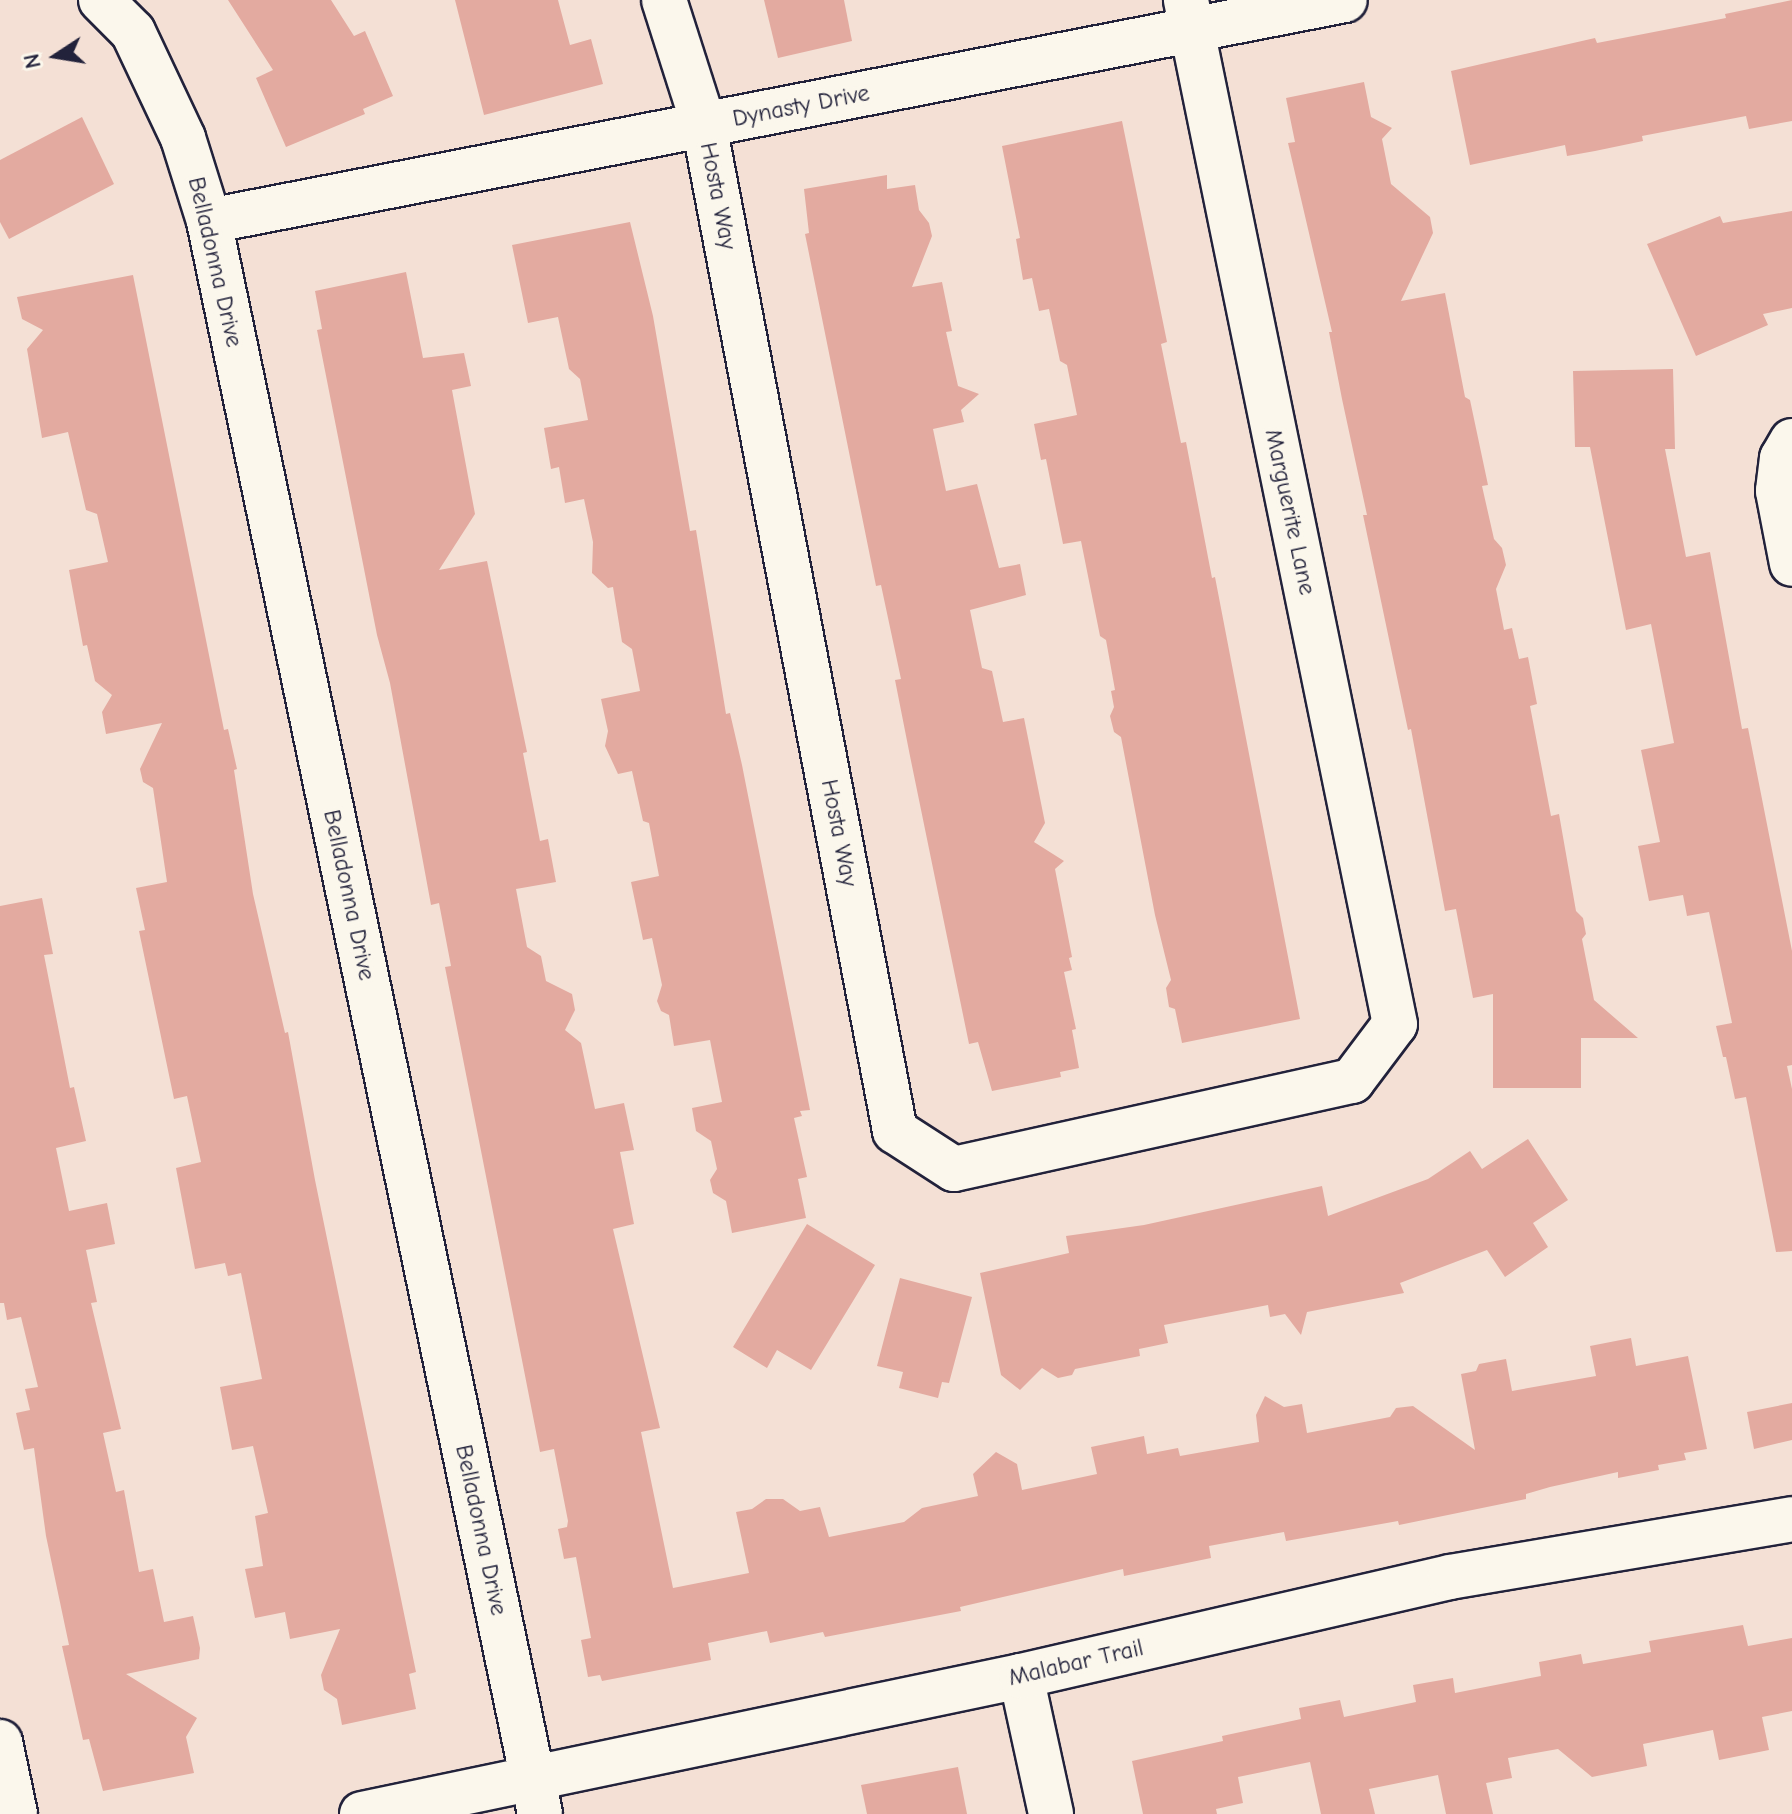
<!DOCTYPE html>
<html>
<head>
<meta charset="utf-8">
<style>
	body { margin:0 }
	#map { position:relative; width:1792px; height:1814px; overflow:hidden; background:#f4e0d5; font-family:"Comic Neue",sans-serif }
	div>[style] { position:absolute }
	.building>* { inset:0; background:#e3aaa0 }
	.roads { filter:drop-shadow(2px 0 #22223b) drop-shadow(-2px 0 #22223b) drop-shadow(0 2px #22223b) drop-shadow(0 -2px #22223b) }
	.minor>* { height:44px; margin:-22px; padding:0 22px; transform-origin:22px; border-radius:22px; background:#fbf7ec }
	span { translate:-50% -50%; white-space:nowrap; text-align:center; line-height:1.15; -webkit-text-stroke:8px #fbf7ec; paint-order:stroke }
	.street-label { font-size:24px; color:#22223b }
	.north { position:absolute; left:16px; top:16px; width:80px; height:80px; -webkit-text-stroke:6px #fbf7ec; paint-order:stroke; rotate:258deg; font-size:22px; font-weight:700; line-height:32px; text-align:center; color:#22223b }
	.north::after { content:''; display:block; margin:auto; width:28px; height:36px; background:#22223b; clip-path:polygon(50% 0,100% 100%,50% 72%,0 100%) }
</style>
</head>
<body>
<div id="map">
	<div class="building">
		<i style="clip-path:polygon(228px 0,331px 0,354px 36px,365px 31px,393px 96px,363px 109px,365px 114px,286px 147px,256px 78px,273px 70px)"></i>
		<i style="clip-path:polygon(455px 0,558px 0,570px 45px,591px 39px,603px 84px,484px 115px)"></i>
		<i style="clip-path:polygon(764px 0,844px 0,852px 41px,778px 58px)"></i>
		<i style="clip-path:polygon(1792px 0,1792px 121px,1749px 129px,1746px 116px,1642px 136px,1643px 141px,1595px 151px,1567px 156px,1565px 145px,1470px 165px,1451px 71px,1595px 38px,1597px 43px,1726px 18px,1725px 14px)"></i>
		<i style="clip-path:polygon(1364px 82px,1371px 117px,1392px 128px,1382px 139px,1391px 184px,1430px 217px,1433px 233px,1401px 301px,1445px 293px,1465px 397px,1470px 400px,1488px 485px,1482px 486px,1494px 539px,1502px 548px,1506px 565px,1496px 589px,1504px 630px,1512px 628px,1519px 659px,1528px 657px,1537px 704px,1530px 706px,1551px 816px,1559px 814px,1576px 911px,1583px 918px,1586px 934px,1582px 939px,1594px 1000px,1638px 1038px,1581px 1038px,1581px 1088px,1493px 1088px,1493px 994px,1473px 998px,1456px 909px,1445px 911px,1411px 729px,1408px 730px,1363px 515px,1367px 515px,1342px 399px,1329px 332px,1332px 332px,1288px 143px,1295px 142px,1286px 98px)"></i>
		<i style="clip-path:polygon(82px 117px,114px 184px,9px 239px,0 222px,0 160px)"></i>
		<i style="clip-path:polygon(1122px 121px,1167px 342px,1161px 344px,1181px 443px,1186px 442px,1212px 578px,1215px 577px,1300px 1019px,1182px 1043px,1175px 1009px,1169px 1007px,1166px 988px,1171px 980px,1155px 915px,1121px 737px,1114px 732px,1110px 716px,1114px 707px,1111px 691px,1115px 690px,1106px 640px,1100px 636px,1081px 541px,1063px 544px,1046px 459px,1041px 460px,1034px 424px,1077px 415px,1067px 365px,1060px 361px,1049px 309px,1039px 311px,1032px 278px,1023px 280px,1016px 239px,1020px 238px,1002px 146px)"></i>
		<i style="clip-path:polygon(887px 175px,887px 189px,915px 185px,919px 210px,929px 223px,932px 236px,912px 287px,942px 282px,952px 331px,946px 332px,958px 386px,979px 394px,961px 410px,964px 422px,933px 429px,946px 491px,977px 484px,999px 568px,1020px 564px,1026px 595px,970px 610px,982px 668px,992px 671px,1003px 722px,1024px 718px,1045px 823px,1034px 842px,1064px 861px,1055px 869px,1072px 957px,1069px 958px,1072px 970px,1064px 972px,1076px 1029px,1072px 1030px,1079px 1068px,1060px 1072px,1061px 1077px,992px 1091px,978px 1042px,969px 1044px,910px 756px,895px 680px,901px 679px,881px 585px,876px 586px,805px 234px,809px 233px,804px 189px)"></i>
		<i style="clip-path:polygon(1792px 211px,1792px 308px,1763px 314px,1768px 325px,1696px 356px,1647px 244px,1720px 216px,1723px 223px)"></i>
		<i style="clip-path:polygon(630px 222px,653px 316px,690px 531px,696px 530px,726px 714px,730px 713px,742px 765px,810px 1110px,800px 1111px,802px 1116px,794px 1118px,807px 1177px,798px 1179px,806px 1218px,732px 1233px,726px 1201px,713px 1193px,710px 1180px,717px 1169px,711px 1141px,696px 1131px,692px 1108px,722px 1102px,710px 1040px,674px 1046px,669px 1015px,661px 1011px,657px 1001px,662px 985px,652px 938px,643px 940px,631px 882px,659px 876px,649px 823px,643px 821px,632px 771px,618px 774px,605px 746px,608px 731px,601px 699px,640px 691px,632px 649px,622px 642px,613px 587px,608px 588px,592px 573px,593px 542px,584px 499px,565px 503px,559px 467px,551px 469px,544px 428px,588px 420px,580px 379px,569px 369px,558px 317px,528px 323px,512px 245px)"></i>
		<i style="clip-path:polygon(406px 272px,423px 358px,464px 353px,471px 386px,452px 390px,475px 514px,439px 570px,487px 561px,527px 752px,523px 753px,540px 841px,548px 839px,556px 882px,516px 889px,527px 947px,541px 956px,546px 981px,572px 994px,575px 1010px,565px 1030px,581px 1043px,595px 1109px,624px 1103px,634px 1150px,620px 1152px,634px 1224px,613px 1229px,660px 1428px,641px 1432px,673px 1588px,749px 1573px,736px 1512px,752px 1509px,766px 1499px,783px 1499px,800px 1511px,820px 1507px,829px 1537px,904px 1522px,922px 1508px,978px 1496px,973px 1474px,996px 1452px,1017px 1464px,1022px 1490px,1097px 1474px,1091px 1447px,1144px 1436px,1147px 1454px,1178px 1448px,1180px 1456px,1259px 1442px,1256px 1415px,1265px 1396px,1284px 1407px,1302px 1404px,1307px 1433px,1390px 1417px,1396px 1408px,1413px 1406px,1475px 1450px,1461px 1374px,1476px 1371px,1479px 1364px,1506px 1359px,1512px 1391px,1596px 1376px,1590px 1346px,1631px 1338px,1636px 1366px,1688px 1356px,1707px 1449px,1684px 1453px,1686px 1460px,1658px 1465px,1659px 1470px,1618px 1478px,1618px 1472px,1550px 1487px,1526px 1494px,1526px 1499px,1399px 1525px,1398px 1521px,1286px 1541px,1284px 1532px,1209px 1546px,1211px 1558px,1124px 1576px,1123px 1569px,960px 1607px,961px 1611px,825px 1637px,823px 1632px,770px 1643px,767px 1631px,708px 1643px,711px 1660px,602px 1681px,600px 1675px,588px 1677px,581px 1640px,591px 1638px,576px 1557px,564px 1559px,558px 1529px,567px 1527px,568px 1521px,554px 1449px,540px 1452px,445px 967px,451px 966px,439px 903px,431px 905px,390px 683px,377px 635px,317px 330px,322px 329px,315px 291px)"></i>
		<i style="clip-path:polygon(133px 275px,224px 730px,228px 729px,237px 769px,234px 770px,253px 894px,285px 1033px,288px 1032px,315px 1180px,416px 1672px,409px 1674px,416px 1709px,342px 1725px,337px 1699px,324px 1690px,321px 1675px,340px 1629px,290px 1639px,285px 1612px,255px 1618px,245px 1569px,263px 1566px,255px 1516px,268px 1513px,253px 1446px,232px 1450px,220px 1387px,262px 1379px,241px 1273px,228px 1276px,225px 1263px,195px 1269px,176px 1168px,201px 1162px,187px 1096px,174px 1099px,139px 931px,145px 930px,136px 888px,167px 882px,153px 788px,143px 782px,140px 769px,162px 723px,106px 734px,102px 712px,112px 695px,95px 681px,87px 645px,83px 646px,69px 570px,108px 562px,97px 514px,86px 510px,68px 432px,42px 438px,27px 349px,43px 330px,22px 319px,17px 297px)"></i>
		<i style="clip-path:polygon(1673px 369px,1675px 449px,1665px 449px,1686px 557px,1710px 552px,1742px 729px,1748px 728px,1792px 951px,1792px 1065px,1787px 1066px,1792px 1089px,1792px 1251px,1776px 1252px,1746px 1097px,1735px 1099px,1726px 1057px,1723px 1057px,1716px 1026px,1732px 1023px,1709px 912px,1687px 916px,1683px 895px,1649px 901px,1638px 846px,1660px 842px,1641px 750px,1674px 743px,1651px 624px,1626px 630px,1590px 447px,1575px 447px,1573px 371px)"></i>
		<i style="clip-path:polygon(42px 898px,53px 954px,44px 955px,70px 1088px,74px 1087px,86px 1141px,56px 1148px,69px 1211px,107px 1203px,115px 1244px,86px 1250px,97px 1302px,91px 1303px,121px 1429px,103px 1433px,116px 1492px,124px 1490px,139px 1572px,153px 1569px,164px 1622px,193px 1616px,200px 1648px,199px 1659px,126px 1674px,197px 1718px,186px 1737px,194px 1773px,103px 1791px,89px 1739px,83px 1740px,62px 1646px,69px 1645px,46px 1536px,34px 1448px,24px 1450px,16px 1413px,30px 1410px,25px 1389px,38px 1387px,21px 1317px,7px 1320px,4px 1303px,0 1303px,0 906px)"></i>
		<i style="clip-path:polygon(1528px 1139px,1568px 1200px,1533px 1223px,1548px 1247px,1505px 1277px,1487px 1250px,1400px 1283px,1404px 1293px,1307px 1312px,1301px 1335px,1285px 1314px,1270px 1317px,1268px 1305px,1164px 1325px,1168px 1343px,1139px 1349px,1140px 1356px,1075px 1369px,1072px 1375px,1058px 1378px,1042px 1368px,1020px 1390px,1001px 1375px,980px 1273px,1069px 1253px,1066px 1236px,1144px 1225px,1322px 1186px,1328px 1216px,1428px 1179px,1470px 1151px,1482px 1169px)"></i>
		<i style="clip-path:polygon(807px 1224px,875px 1265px,811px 1370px,777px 1350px,767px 1368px,733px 1347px)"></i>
		<i style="clip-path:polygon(900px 1278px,972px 1297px,949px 1383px,942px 1382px,938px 1398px,899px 1388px,903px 1372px,877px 1366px)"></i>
		<i style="clip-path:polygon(1792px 1403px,1792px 1440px,1754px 1449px,1747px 1412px)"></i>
		<i style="clip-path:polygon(1743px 1625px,1748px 1646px,1792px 1638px,1792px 1711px,1762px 1717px,1769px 1750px,1719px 1760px,1713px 1730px,1643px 1744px,1647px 1766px,1592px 1777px,1558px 1749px,1508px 1758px,1512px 1778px,1486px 1783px,1493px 1814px,1446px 1814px,1438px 1775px,1369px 1789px,1375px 1814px,1321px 1814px,1310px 1762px,1238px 1777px,1243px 1803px,1216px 1809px,1217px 1814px,1143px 1814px,1132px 1761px,1223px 1741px,1222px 1736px,1301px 1719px,1299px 1708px,1340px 1700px,1344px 1717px,1416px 1702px,1413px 1685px,1453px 1678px,1455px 1693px,1541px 1676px,1539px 1662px,1581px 1654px,1583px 1664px,1651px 1652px,1649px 1641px)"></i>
		<i style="clip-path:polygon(958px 1767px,967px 1814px,867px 1814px,861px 1785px)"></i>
	</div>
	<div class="roads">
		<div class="minor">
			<i style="left:101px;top:0;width:45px;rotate:45deg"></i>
			<i style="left:133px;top:32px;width:117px;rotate:64.7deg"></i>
			<i style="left:183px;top:138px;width:87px;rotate:72.6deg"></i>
			<i style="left:209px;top:221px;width:1627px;rotate:78.26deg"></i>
			<i style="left:664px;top:0;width:131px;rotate:72.3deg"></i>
			<i style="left:704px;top:125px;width:1024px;rotate:79.25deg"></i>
			<i style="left:895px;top:1131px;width:70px;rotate:32.8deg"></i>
			<i style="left:954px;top:1169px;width:408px;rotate:-12.5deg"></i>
			<i style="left:1352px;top:1081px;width:71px;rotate:-53deg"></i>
			<i style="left:1395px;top:1024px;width:1045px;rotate:-101.54deg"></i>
			<i style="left:209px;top:221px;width:1157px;rotate:-11.01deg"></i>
			<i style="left:1792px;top:441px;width:20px;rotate:120deg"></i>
			<i style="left:1782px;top:458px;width:33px;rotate:97deg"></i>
			<i style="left:1778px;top:491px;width:74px;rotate:79.1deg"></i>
			<i style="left:1021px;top:1676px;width:141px;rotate:77.7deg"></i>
			<i style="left:0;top:1742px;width:74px;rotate:78.2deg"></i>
			<i style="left:362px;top:1814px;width:673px;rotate:-11.83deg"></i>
			<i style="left:1021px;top:1676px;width:440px;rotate:-13deg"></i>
			<i style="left:1450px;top:1577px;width:347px;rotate:-9.6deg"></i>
		</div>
	</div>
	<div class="street-label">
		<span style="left:801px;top:106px;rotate:-11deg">Dynasty Drive</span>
		<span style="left:718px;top:196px;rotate:79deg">Hosta Way</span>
		<span style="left:215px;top:262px;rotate:77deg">Belladonna Drive</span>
		<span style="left:1290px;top:512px;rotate:78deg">Marguerite Lane</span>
		<span style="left:839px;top:833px;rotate:79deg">Hosta Way</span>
		<span style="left:349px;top:895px;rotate:78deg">Belladonna Drive</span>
		<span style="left:481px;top:1530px;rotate:78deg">Belladonna Drive</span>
		<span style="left:1076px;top:1663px;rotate:-13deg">Malabar Trail</span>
	</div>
	<div class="north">N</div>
</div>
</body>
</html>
